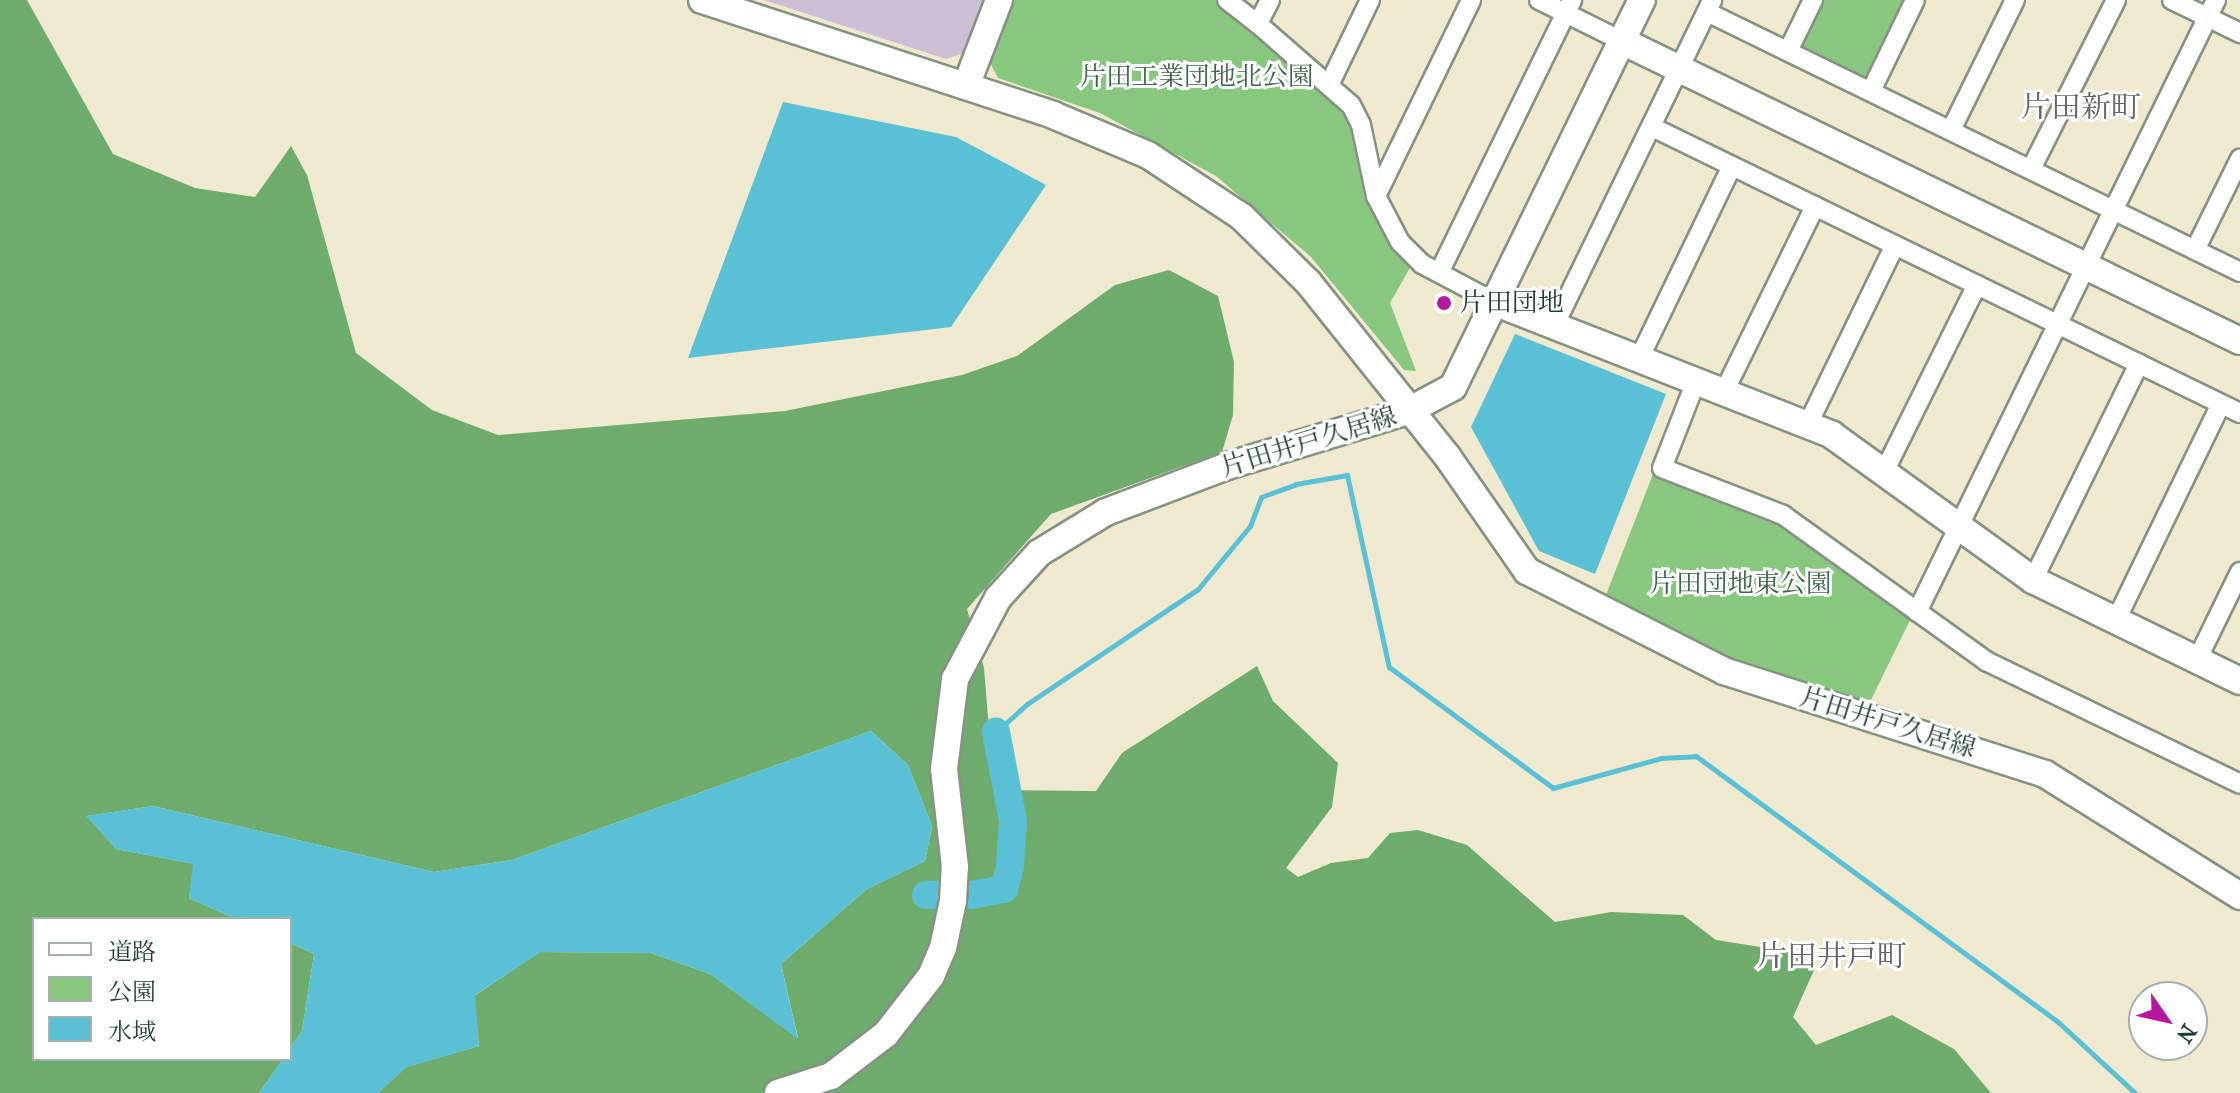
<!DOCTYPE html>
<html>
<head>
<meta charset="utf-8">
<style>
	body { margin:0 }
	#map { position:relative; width:2240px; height:1093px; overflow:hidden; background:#eee9cf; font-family:"IM FELL French Canon","Noto Serif JP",serif }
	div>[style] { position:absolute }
	.industrial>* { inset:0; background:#ccbed4 }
	.green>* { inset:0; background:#88c77e }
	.forest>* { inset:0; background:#6eac6d }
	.water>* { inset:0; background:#59c0d6 }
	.stream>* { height:5px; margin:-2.5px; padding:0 2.5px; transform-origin:2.5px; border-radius:2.5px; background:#59c0d6 }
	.river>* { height:28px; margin:-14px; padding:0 14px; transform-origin:14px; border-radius:14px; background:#59c0d6 }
	.roads { filter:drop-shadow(2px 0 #869382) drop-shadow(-2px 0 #869382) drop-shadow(0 2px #869382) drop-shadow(0 -2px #869382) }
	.street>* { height:18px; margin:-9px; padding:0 9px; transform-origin:9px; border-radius:9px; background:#fff }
	.secondary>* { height:26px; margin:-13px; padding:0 13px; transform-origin:13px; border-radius:13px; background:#fff }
	.dots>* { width:22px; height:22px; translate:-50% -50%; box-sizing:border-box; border:4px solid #fff; border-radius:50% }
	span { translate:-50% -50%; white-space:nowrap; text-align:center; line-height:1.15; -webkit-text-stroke:6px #fff; paint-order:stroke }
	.park-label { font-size:26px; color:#3e664a }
	.poi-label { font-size:26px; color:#1f3d34 }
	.left { translate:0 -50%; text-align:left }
	.street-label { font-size:26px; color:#1f3d34 }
	.quarter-label { font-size:30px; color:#64666a }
	.legend { position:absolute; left:32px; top:917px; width:260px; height:144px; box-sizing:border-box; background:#fff; border:2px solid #a5b1ae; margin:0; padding:10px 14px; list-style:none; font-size:24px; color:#1f3d34 }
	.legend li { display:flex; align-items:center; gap:16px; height:40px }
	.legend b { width:40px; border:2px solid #a5b1ae }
	.north { position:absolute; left:2128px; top:981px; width:80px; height:80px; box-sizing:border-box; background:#fff; border:2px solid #a5b1ae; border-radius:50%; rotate:124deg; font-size:22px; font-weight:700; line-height:32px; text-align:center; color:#1f3d34 }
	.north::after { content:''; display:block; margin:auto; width:28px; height:36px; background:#b5179e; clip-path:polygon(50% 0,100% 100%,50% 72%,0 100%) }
</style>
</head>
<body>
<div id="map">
	<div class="industrial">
		<i style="clip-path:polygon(764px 0,989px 0,969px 51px,946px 59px)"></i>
	</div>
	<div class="green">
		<i style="clip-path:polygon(1007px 0,1218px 0,1342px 108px,1353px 127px,1378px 223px,1411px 266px,1390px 303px,1416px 371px,1404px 370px,1311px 257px,1216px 176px,1100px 113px,998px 78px,986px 55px)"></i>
		<i style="clip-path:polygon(1822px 0,1907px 0,1871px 75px,1861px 80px,1805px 52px,1801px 42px)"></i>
		<i style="clip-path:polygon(1653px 474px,1779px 522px,1912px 616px,1870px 702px,1725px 656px,1606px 595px)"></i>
	</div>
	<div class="forest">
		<i style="clip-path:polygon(0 0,27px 0,113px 154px,195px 188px,255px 197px,291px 146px,307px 175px,356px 353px,432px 410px,498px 435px,785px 411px,962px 375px,1017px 356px,1115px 285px,1169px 270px,1218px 296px,1234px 362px,1233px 415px,1222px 452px,1051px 514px,967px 609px,984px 668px,994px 790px,1096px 791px,1122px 753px,1257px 666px,1273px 701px,1338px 763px,1332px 807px,1286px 868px,1298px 877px,1331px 863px,1368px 858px,1390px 833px,1418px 830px,1467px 845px,1555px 922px,1611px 912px,1683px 915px,1716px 940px,1793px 952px,1815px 968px,1793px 1017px,1816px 1045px,1892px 1015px,1954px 1049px,1991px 1093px,378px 1093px,406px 1067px,479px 1046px,474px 996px,540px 952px,651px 953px,710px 974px,798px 1038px,781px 964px,867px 889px,925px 861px,932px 826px,908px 765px,871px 731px,512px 860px,434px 872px,153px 806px,87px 816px,116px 849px,194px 864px,189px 898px,236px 919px,34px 919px,34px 1059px,283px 1059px,259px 1093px,0 1093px)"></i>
		<i style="clip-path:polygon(290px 943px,314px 954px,302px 1031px,290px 1048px)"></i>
	</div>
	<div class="water">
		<i style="clip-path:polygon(783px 102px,956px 137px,1046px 185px,951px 327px,688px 358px)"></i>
		<i style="clip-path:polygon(1515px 334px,1666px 394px,1595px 574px,1539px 551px,1471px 427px)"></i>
		<i style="clip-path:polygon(871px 731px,908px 765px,932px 826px,925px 861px,867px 889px,781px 964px,798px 1039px,710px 974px,651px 953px,541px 952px,475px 995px,479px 1046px,407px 1067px,378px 1093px,259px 1093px,283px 1059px,290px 1059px,290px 1048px,302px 1031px,314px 954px,290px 943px,290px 919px,236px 919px,189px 898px,193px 864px,116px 849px,86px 816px,153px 806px,434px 872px,512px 860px)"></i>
	</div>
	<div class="stream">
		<i style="left:996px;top:732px;width:42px;rotate:-42.1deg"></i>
		<i style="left:1027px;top:704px;width:206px;rotate:-33.9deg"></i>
		<i style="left:1198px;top:589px;width:82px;rotate:-50.5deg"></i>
		<i style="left:1250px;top:526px;width:31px;rotate:-69deg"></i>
		<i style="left:1261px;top:497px;width:37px;rotate:-20deg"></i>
		<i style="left:1296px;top:484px;width:52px;rotate:-10deg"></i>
		<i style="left:1347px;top:475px;width:197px;rotate:77.7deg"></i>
		<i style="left:1389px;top:667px;width:204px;rotate:36.4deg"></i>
		<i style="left:1553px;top:788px;width:112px;rotate:-15.5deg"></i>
		<i style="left:1661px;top:758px;width:35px;rotate:-3deg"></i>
		<i style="left:1696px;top:756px;width:448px;rotate:36.3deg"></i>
		<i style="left:2057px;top:1021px;width:106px;rotate:42.7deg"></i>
	</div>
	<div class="river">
		<i style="left:926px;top:895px;width:17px"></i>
		<i style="left:972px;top:895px;width:33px;rotate:-11deg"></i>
		<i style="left:1004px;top:889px;width:24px;rotate:-75deg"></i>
		<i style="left:1010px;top:866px;width:45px;rotate:-86.2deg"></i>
		<i style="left:1013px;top:821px;width:91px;rotate:-100.8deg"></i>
	</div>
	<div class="roads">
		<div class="street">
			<i style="left:1227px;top:0;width:39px;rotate:38deg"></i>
			<i style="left:1270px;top:0;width:27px;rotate:117deg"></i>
			<i style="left:1258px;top:24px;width:123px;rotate:41.1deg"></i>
			<i style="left:1351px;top:105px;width:22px;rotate:63deg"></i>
			<i style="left:1361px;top:125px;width:73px;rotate:78.1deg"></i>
			<i style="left:1376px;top:196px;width:52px;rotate:62.4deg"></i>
			<i style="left:1400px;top:242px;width:31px;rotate:45deg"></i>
			<i style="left:1422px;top:264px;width:84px;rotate:27.8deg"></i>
			<i style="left:1539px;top:0;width:93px;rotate:26.3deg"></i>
			<i style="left:2172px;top:0;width:76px;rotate:25.9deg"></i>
			<i style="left:1707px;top:12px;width:593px;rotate:26deg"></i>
			<i style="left:1788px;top:51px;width:57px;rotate:-63.9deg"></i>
			<i style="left:1330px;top:83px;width:92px;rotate:-64.3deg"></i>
			<i style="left:1871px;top:91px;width:101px;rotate:-64.2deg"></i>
			<i style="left:1652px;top:127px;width:654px;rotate:25.94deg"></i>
			<i style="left:1951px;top:130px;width:145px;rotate:-63.8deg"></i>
			<i style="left:2031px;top:169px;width:189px;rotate:-63.3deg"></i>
			<i style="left:1376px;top:196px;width:218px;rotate:-64.1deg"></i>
			<i style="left:2195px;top:250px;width:102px;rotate:-63.7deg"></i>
			<i style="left:1439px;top:273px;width:304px;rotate:-64deg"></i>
			<i style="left:1554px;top:326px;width:362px;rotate:-64.1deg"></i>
			<i style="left:1639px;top:359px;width:214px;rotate:-64.3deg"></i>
			<i style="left:1696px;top:381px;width:93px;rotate:111.3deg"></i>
			<i style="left:1662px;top:468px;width:130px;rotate:21.2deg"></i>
			<i style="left:1783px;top:515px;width:250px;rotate:35.7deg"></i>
			<i style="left:1986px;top:661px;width:282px;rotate:25.8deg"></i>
			<i style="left:1724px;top:392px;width:207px;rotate:-63.9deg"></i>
			<i style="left:1808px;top:424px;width:199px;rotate:-64.1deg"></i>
			<i style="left:1884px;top:472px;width:209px;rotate:-63.6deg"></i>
			<i style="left:2033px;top:580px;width:241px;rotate:-63.9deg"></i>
			<i style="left:1917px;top:612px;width:681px;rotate:-63.96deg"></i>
			<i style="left:2116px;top:620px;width:240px;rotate:-64.1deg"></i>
			<i style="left:2197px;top:660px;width:98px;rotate:-64deg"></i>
		</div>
		<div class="secondary">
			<i style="left:702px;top:0;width:369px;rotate:18.1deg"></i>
			<i style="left:1053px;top:115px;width:103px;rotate:22.8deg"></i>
			<i style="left:1148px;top:155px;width:113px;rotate:33.4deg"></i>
			<i style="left:1242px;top:217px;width:93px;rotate:44.6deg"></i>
			<i style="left:1308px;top:282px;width:223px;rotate:51.4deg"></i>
			<i style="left:1447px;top:456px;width:140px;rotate:55.2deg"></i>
			<i style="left:1527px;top:571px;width:221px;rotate:26.9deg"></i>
			<i style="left:1724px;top:671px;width:337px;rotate:17.8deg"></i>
			<i style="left:2045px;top:774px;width:230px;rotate:32deg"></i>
			<i style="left:1622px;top:41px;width:687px;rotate:25.89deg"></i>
			<i style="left:966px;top:86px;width:92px;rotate:-69deg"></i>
			<i style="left:1496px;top:303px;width:361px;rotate:21.4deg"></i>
			<i style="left:1832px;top:435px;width:248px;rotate:35.8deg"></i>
			<i style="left:2033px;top:580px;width:230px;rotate:26deg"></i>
			<i style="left:778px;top:1093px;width:56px;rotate:-17.8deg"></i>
			<i style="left:831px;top:1076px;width:69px;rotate:-37.4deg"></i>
			<i style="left:886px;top:1034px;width:73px;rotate:-52.2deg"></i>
			<i style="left:931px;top:976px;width:30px;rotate:-67deg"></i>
			<i style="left:943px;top:948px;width:48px;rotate:-78deg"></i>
			<i style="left:953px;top:901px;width:34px;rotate:-87deg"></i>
			<i style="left:955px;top:867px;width:99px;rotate:-96.4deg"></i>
			<i style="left:944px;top:769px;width:91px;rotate:-83deg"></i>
			<i style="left:955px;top:679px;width:92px;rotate:-62deg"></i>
			<i style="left:998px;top:598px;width:61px;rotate:-47.7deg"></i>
			<i style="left:1039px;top:553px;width:79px;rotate:-31.5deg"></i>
			<i style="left:1106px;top:512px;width:129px;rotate:-20.8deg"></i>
			<i style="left:1227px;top:466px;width:189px;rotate:-16.9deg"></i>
			<i style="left:1408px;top:411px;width:51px;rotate:-28.1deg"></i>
			<i style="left:1453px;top:387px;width:431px;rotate:-64deg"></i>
		</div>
	</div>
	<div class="dots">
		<i style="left:1444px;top:303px;background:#b5179e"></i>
	</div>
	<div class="park-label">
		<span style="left:1197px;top:77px">片田工業団地北公園</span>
		<span style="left:1741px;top:584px">片田団地東公園</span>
	</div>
	<div class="poi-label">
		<span class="left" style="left:1460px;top:303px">片田団地</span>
	</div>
	<div class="street-label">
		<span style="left:1309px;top:442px;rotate:-17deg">片田井戸久居線</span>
		<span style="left:1888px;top:723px;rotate:17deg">片田井戸久居線</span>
	</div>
	<div class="quarter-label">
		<span style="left:2081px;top:108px">片田新町</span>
		<span style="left:1832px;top:957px">片田井戸町</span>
	</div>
	<ul class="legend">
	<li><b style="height:10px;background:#fff"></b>道路</li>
	<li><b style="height:22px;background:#88c77e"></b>公園</li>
	<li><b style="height:22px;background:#59c0d6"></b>水域</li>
	</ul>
	<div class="north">N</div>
</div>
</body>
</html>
